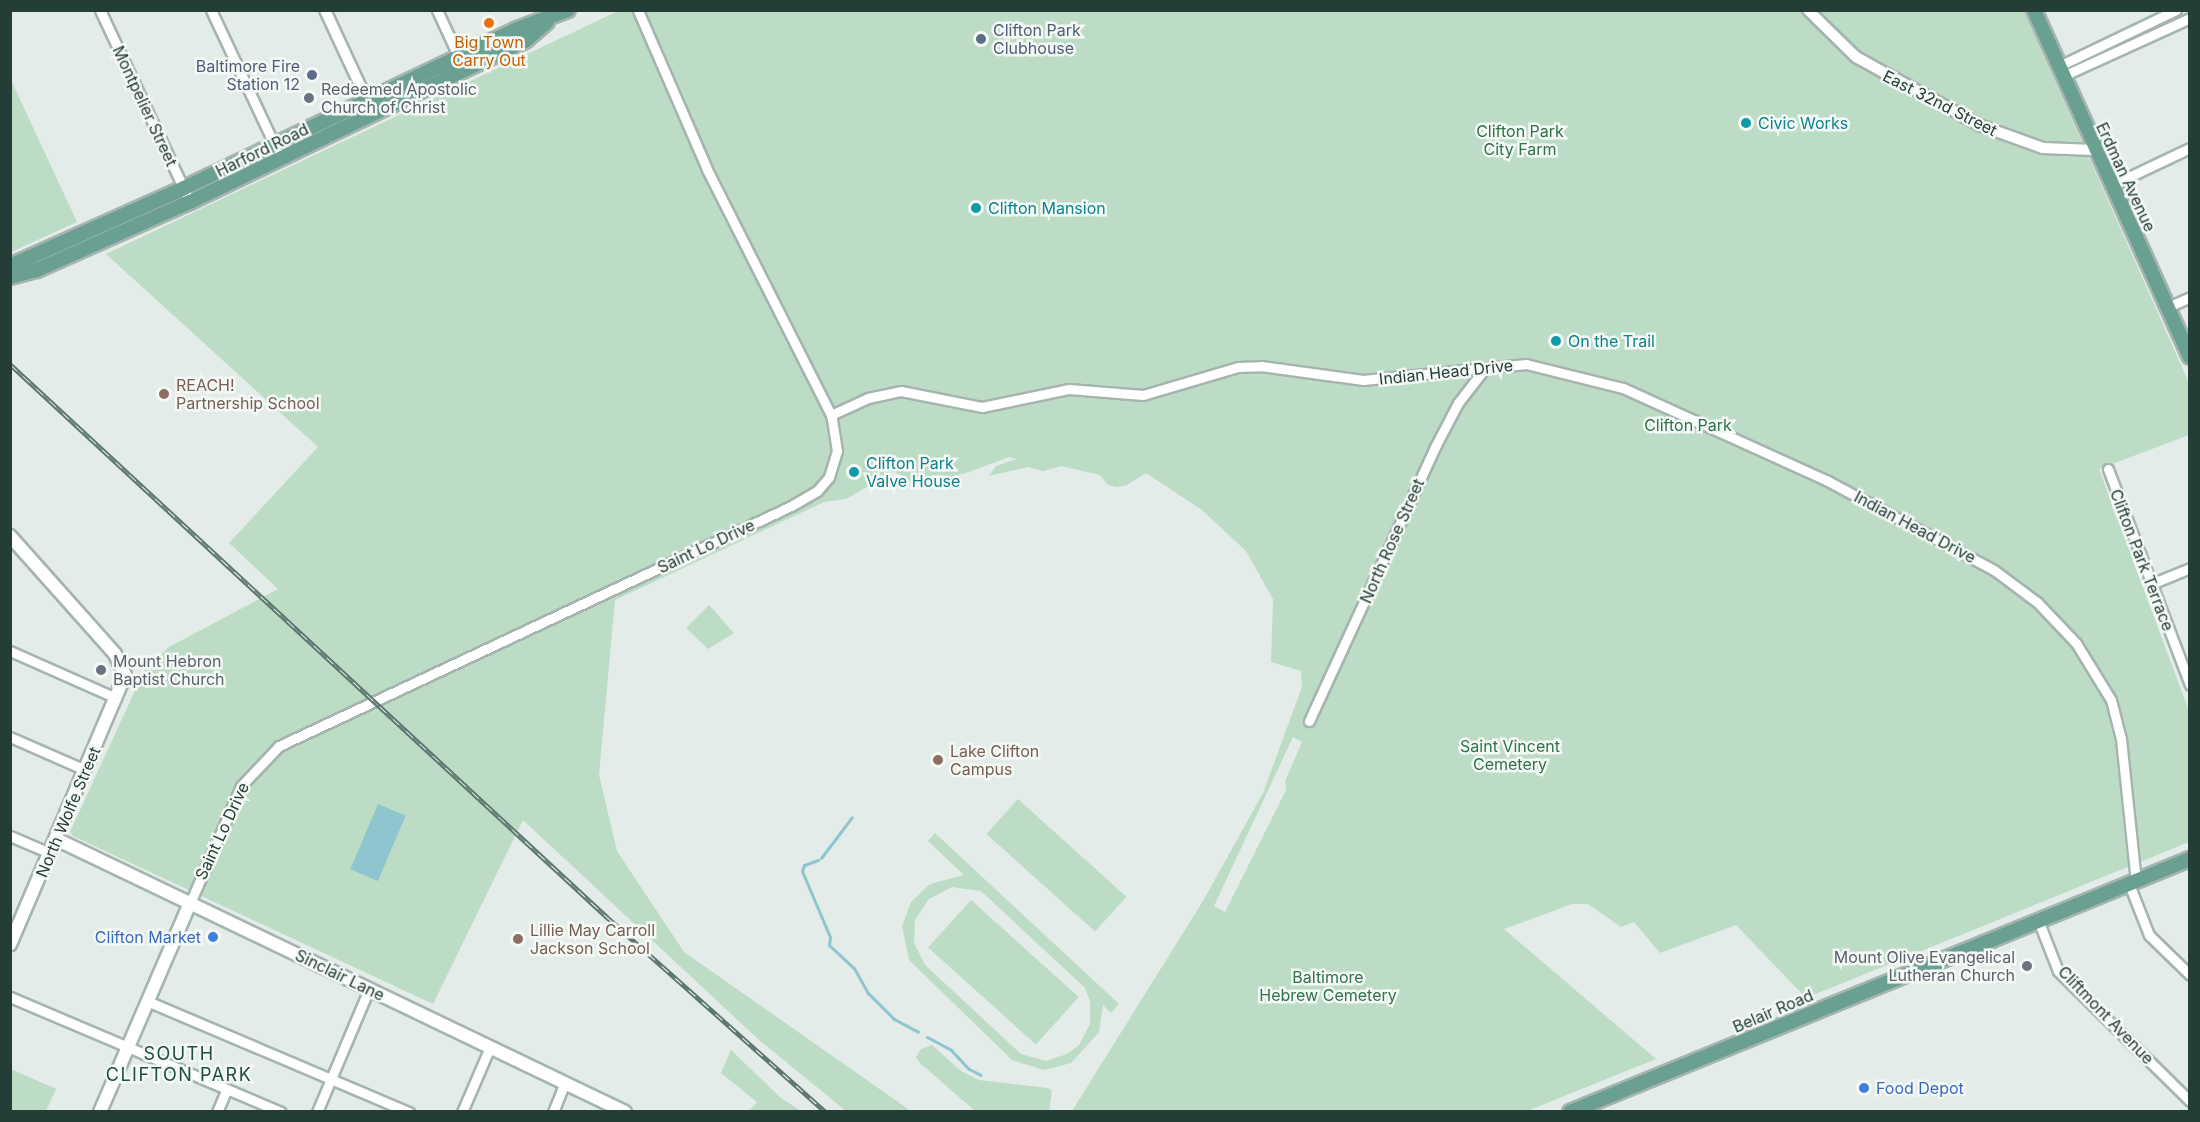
<!DOCTYPE html>
<html>
<head>
<meta charset="utf-8">
<style>
	body { margin:0 }
	#map { position:relative; width:2200px; height:1122px; overflow:hidden; background:#e3ece8; font-family:Inter,sans-serif }
	div>[style] { position:absolute }
	.green>* { inset:0; background:#bddcc5; transform-origin:0 0 }
	.water>* { inset:0; background:#8ec5ce; transform-origin:0 0 }
	.stream>* { height:3px; margin:-1.5px; padding:0 1.5px; transform-origin:1.5px; border-radius:1.5px; background:#8ec5ce }
	.roads { filter:drop-shadow(2px 0 #a6b4af) drop-shadow(-2px 0 #a6b4af) drop-shadow(0 2px #a6b4af) drop-shadow(0 -2px #a6b4af) }
	.minor>* { height:9px; margin:-4.5px; padding:0 4.5px; transform-origin:4.5px; border-radius:4.5px; background:#fff }
	.tertiary>* { height:10px; margin:-5px; padding:0 5px; transform-origin:5px; border-radius:5px; background:#fff }
	.secondary>* { height:12px; margin:-6px; padding:0 6px; transform-origin:6px; border-radius:6px; background:#fff }
	.primary>* { height:14px; margin:-7px; padding:0 7px; transform-origin:7px; border-radius:7px; background:#6aa091 }
	.rail>* { height:5px; margin-top:-2.5px; transform-origin:0; background:repeating-linear-gradient(90deg,#f4f9f6 0 9px,#5e7871 0 18px); box-sizing:border-box; border-block:2px solid #5e7871 }
	.dots>* { width:16px; height:16px; translate:-50% -50%; box-sizing:border-box; border:3px solid #f4f9f6; border-radius:50% }
	span { translate:-50% -50%; white-space:nowrap; text-align:center; line-height:1.15; -webkit-text-stroke:5px #f4f9f6; paint-order:stroke }
	.service-label { font-size:16px; color:#4e5e75 }
	.left { translate:0 -50%; text-align:left }
	.right { translate:-100% -50%; text-align:right }
	.food-label { font-size:16px; color:#c56008 }
	.worship-label { font-size:16px; color:#5b616d }
	.street-label { font-size:16px; color:#243d36 }
	.culture-label { font-size:16px; color:#0d838f }
	.park-label { font-size:16px; color:#307248 }
	.education-label { font-size:16px; color:#785e54 }
	.shop-label { font-size:16px; color:#366cbe }
	.neighbourhood-label { font-size:18px; color:#214e42; letter-spacing:1.5px }
	.frame { position:absolute; inset:0; border:12px solid #243d36; pointer-events:none }
</style>
</head>
<body>
<div id="map">
	<div class="green">
		<i style="clip-path:polygon(evenodd,618px 11px,2024px 11px,2189px 383px,2189px 435px,2099px 469px,2189px 711px,2189px 842px,1806px 998px,1736px 925px,1660px 953px,1634px 922px,1621px 927px,1588px 904px,1572px 904px,1504px 929px,1656px 1059px,1527px 1111px,1072px 1111px,1203px 901px,1263px 793px,1302px 687px,1301px 671px,1271px 662px,1273px 599px,1246px 551px,1202px 510px,1146px 473px,1127px 485px,1117px 487px,1108px 485px,1100px 475px,1061px 466px,1043px 471px,1028px 467px,989px 476px,996px 466px,1017px 459px,1009px 457px,966px 473px,924px 483px,911px 482px,894px 471px,846px 499px,824px 502px,615px 600px,599px 775px,617px 851px,684px 952px,911px 1111px,846px 1111px,758px 1039px,523px 820px,433px 1004px,73px 836px,70px 832px,145px 669px,169px 647px,278px 589px,229px 543px,318px 447px,106px 254px,618px 11px,1293px 737px,1302px 742px,1285px 781px,1286px 790px,1225px 912px,1214px 906px,1293px 737px)"></i>
		<i style="clip-path:polygon(11px 80px,77px 222px,11px 252px,10px 252px)"></i>
		<i style="clip-path:polygon(709px 605px,734px 633px,708px 649px,686px 628px)"></i>
		<i style="left:1018px;top:799px;width:146px;height:47px;rotate:42deg"></i>
		<i style="clip-path:polygon(evenodd,935px 833px,1119px 1004px,1111px 1013px,1103px 1005px,1099px 1032px,1071px 1063px,1044px 1070px,1012px 1060px,909px 960px,902px 926px,911px 902px,930px 884px,964px 875px,928px 841px,935px 833px,952px 887px,981px 891px,1085px 988px,1090px 1001px,1090px 1024px,1079px 1045px,1067px 1054px,1046px 1061px,1021px 1054px,925px 965px,914px 943px,915px 920px,929px 899px,952px 887px)"></i>
		<i style="left:971px;top:900px;width:145px;height:64px;rotate:42deg"></i>
		<i style="clip-path:polygon(932px 1045px,961px 1071px,979px 1080px,1048px 1088px,1052px 1091px,1049px 1111px,975px 1111px,920px 1063px,916px 1057px,921px 1049px)"></i>
		<i style="clip-path:polygon(731px 1050px,781px 1098px,801px 1111px,749px 1111px,757px 1102px,721px 1073px)"></i>
		<i style="clip-path:polygon(11px 1069px,56px 1089px,46px 1111px,11px 1111px)"></i>
	</div>
	<div class="water">
		<i style="left:378px;top:804px;width:30px;height:71px;rotate:23deg"></i>
	</div>
	<div class="stream">
		<i style="left:821px;top:858px;width:51px;rotate:-52.9deg"></i>
		<i style="left:818px;top:860px;width:15px;rotate:160deg"></i>
		<i style="left:804px;top:865px;width:6px;rotate:108deg"></i>
		<i style="left:802px;top:871px;width:72px;rotate:67deg"></i>
		<i style="left:830px;top:937px;width:8px;rotate:97deg"></i>
		<i style="left:829px;top:945px;width:34px;rotate:43deg"></i>
		<i style="left:854px;top:968px;width:29px;rotate:61deg"></i>
		<i style="left:868px;top:993px;width:37px;rotate:45deg"></i>
		<i style="left:894px;top:1019px;width:27px;rotate:28deg"></i>
		<i style="left:927px;top:1037px;width:27px;rotate:28deg"></i>
		<i style="left:951px;top:1050px;width:26px;rotate:47deg"></i>
		<i style="left:969px;top:1069px;width:13px;rotate:27deg"></i>
	</div>
	<div class="roads">
		<div class="minor">
			<i style="left:100px;top:10px;width:212px;rotate:64.9deg"></i>
			<i style="left:211px;top:10px;width:165px;rotate:64.8deg"></i>
			<i style="left:437px;top:10px;width:55px;rotate:65.3deg"></i>
			<i style="left:2059px;top:66px;width:130px;rotate:-25.6deg"></i>
			<i style="left:2063px;top:76px;width:140px;rotate:-24.5deg"></i>
			<i style="left:2112px;top:185px;width:86px;rotate:-25.4deg"></i>
			<i style="left:2168px;top:307px;width:24px;rotate:-24deg"></i>
			<i style="left:831px;top:415px;width:41px;rotate:-24.7deg"></i>
			<i style="left:868px;top:398px;width:34px;rotate:-12deg"></i>
			<i style="left:901px;top:391px;width:83px;rotate:11.2deg"></i>
			<i style="left:982px;top:407px;width:89px;rotate:-11.7deg"></i>
			<i style="left:1069px;top:389px;width:74px;rotate:4.6deg"></i>
			<i style="left:1143px;top:395px;width:99px;rotate:-16.4deg"></i>
			<i style="left:1238px;top:367px;width:23px;rotate:-2deg"></i>
			<i style="left:1261px;top:366px;width:103px;rotate:7.8deg"></i>
			<i style="left:1363px;top:380px;width:164px;rotate:-5.6deg"></i>
			<i style="left:1526px;top:364px;width:100px;rotate:13.9deg"></i>
			<i style="left:1623px;top:388px;width:223px;rotate:24.4deg"></i>
			<i style="left:1826px;top:480px;width:191px;rotate:28.2deg"></i>
			<i style="left:1994px;top:570px;width:54px;rotate:36.7deg"></i>
			<i style="left:2037px;top:602px;width:57px;rotate:46.4deg"></i>
			<i style="left:2076px;top:643px;width:67px;rotate:58.4deg"></i>
			<i style="left:2111px;top:700px;width:40px;rotate:75.6deg"></i>
			<i style="left:2121px;top:739px;width:143px;rotate:84deg"></i>
			<i style="left:2108px;top:469px;width:231px;rotate:69.2deg"></i>
			<i style="left:2151px;top:584px;width:42px;rotate:-22.3deg"></i>
			<i style="left:10px;top:651px;width:116px;rotate:23.9deg"></i>
			<i style="left:1309px;top:721px;width:302px;rotate:-65.3deg"></i>
			<i style="left:1435px;top:447px;width:50px;rotate:-62.4deg"></i>
			<i style="left:1458px;top:403px;width:44px;rotate:-52.4deg"></i>
			<i style="left:10px;top:737px;width:82px;rotate:23.7deg"></i>
			<i style="left:10px;top:836px;width:43px;rotate:23deg"></i>
			<i style="left:2129px;top:884px;width:55px;rotate:68.6deg"></i>
			<i style="left:2149px;top:935px;width:57px;rotate:44.3deg"></i>
			<i style="left:190px;top:903px;width:128px;rotate:-66.4deg"></i>
			<i style="left:241px;top:786px;width:55px;rotate:-46.5deg"></i>
			<i style="left:279px;top:746px;width:565px;rotate:-25.11deg"></i>
			<i style="left:791px;top:506px;width:30px;rotate:-30deg"></i>
			<i style="left:817px;top:491px;width:18px;rotate:-49deg"></i>
			<i style="left:829px;top:477px;width:27px;rotate:-73deg"></i>
			<i style="left:837px;top:451px;width:36px;rotate:-99deg"></i>
			<i style="left:831px;top:415px;width:275px;rotate:-116.8deg"></i>
			<i style="left:707px;top:169px;width:173px;rotate:-113.5deg"></i>
			<i style="left:2038px;top:920px;width:55px;rotate:68.6deg"></i>
			<i style="left:2058px;top:971px;width:185px;rotate:44.6deg"></i>
			<i style="left:10px;top:997px;width:294px;rotate:23deg"></i>
			<i style="left:147px;top:1001px;width:285px;rotate:23deg"></i>
			<i style="left:217px;top:1112px;width:25px;rotate:-67deg"></i>
			<i style="left:317px;top:1112px;width:134px;rotate:-67.1deg"></i>
			<i style="left:462px;top:1112px;width:71px;rotate:-66.7deg"></i>
			<i style="left:553px;top:1112px;width:31px;rotate:-68deg"></i>
		</div>
		<div class="tertiary">
			<i style="left:325px;top:10px;width:105px;rotate:65.1deg"></i>
			<i style="left:1808px;top:10px;width:67px;rotate:44.4deg"></i>
			<i style="left:1856px;top:57px;width:141px;rotate:28.9deg"></i>
			<i style="left:1979px;top:125px;width:68px;rotate:19.8deg"></i>
			<i style="left:2043px;top:148px;width:51px;rotate:2.2deg"></i>
		</div>
		<div class="secondary">
			<i style="left:10px;top:536px;width:158px;rotate:48.3deg"></i>
			<i style="left:115px;top:654px;width:23px;rotate:65deg"></i>
			<i style="left:125px;top:675px;width:293px;rotate:113.1deg"></i>
			<i style="left:56px;top:839px;width:631px;rotate:25.63deg"></i>
			<i style="left:100px;top:1112px;width:228px;rotate:-66.7deg"></i>
		</div>
		<div class="primary">
			<i style="left:2034px;top:10px;width:380px;rotate:65.8deg"></i>
			<i style="left:10px;top:266px;width:191px;rotate:-24.1deg"></i>
			<i style="left:184px;top:188px;width:369px;rotate:-25.5deg"></i>
			<i style="left:517px;top:29px;width:54px;rotate:-20.4deg"></i>
			<i style="left:10px;top:277px;width:28px;rotate:-15deg"></i>
			<i style="left:37px;top:270px;width:167px;rotate:-24deg"></i>
			<i style="left:190px;top:202px;width:372px;rotate:-25.7deg"></i>
			<i style="left:525px;top:41px;width:29px;rotate:-41deg"></i>
			<i style="left:1570px;top:1112px;width:670px;rotate:-22.2deg"></i>
		</div>
	</div>
	<div class="rail">
		<i style="left:10px;top:364px;width:815px;rotate:42.81deg"></i>
		<i style="left:608px;top:918px;width:292px;rotate:41.7deg"></i>
	</div>
	<div class="dots">
		<i style="left:489px;top:23px;background:#e8710a"></i>
		<i style="left:981px;top:39px;background:#5c6f8a"></i>
		<i style="left:312px;top:75px;background:#5c6f8a"></i>
		<i style="left:309px;top:98px;background:#6b7280"></i>
		<i style="left:1746px;top:123px;background:#0f9aa8"></i>
		<i style="left:976px;top:208px;background:#0f9aa8"></i>
		<i style="left:1556px;top:341px;background:#0f9aa8"></i>
		<i style="left:164px;top:394px;background:#8d6e63"></i>
		<i style="left:854px;top:472px;background:#0f9aa8"></i>
		<i style="left:101px;top:670px;background:#6b7280"></i>
		<i style="left:938px;top:760px;background:#8d6e63"></i>
		<i style="left:213px;top:937px;background:#3f7fe0"></i>
		<i style="left:518px;top:939px;background:#8d6e63"></i>
		<i style="left:2027px;top:966px;background:#6b7280"></i>
		<i style="left:1864px;top:1088px;background:#3f7fe0"></i>
	</div>
	<div class="service-label">
		<span class="left" style="left:993px;top:39px">Clifton Park<br>Clubhouse</span>
		<span class="right" style="left:300px;top:75px">Baltimore Fire<br>Station 12</span>
	</div>
	<div class="food-label">
		<span style="left:489px;top:51px">Big Town<br>Carry Out</span>
	</div>
	<div class="worship-label">
		<span class="left" style="left:321px;top:98px">Redeemed Apostolic<br>Church of Christ</span>
		<span class="left" style="left:113px;top:670px">Mount Hebron<br>Baptist Church</span>
		<span class="right" style="left:2015px;top:966px">Mount Olive Evangelical<br>Lutheran Church</span>
	</div>
	<div class="street-label">
		<span style="left:1940px;top:103px;rotate:27deg">East 32nd Street</span>
		<span style="left:145px;top:106px;rotate:65deg">Montpelier Street</span>
		<span style="left:262px;top:150px;rotate:-26deg">Harford Road</span>
		<span style="left:2126px;top:177px;rotate:65deg">Erdman Avenue</span>
		<span style="left:1446px;top:372px;rotate:-6deg">Indian Head Drive</span>
		<span style="left:1915px;top:527px;rotate:28deg">Indian Head Drive</span>
		<span style="left:1392px;top:541px;rotate:-66deg">North Rose Street</span>
		<span style="left:706px;top:546px;rotate:-25deg">Saint Lo Drive</span>
		<span style="left:2142px;top:560px;rotate:69deg">Clifton Park Terrace</span>
		<span style="left:68px;top:812px;rotate:-67deg">North Wolfe Street</span>
		<span style="left:222px;top:831px;rotate:-65deg">Saint Lo Drive</span>
		<span style="left:340px;top:975px;rotate:26deg">Sinclair Lane</span>
		<span style="left:1773px;top:1011px;rotate:-23deg">Belair Road</span>
		<span style="left:2106px;top:1015px;rotate:46deg">Cliftmont Avenue</span>
	</div>
	<div class="culture-label">
		<span class="left" style="left:1758px;top:123px">Civic Works</span>
		<span class="left" style="left:988px;top:208px">Clifton Mansion</span>
		<span class="left" style="left:1568px;top:341px">On the Trail</span>
		<span class="left" style="left:866px;top:472px">Clifton Park<br>Valve House</span>
	</div>
	<div class="park-label">
		<span style="left:1520px;top:140px">Clifton Park<br>City Farm</span>
		<span style="left:1688px;top:425px">Clifton Park</span>
		<span style="left:1510px;top:755px">Saint Vincent<br>Cemetery</span>
		<span style="left:1328px;top:986px">Baltimore<br>Hebrew Cemetery</span>
	</div>
	<div class="education-label">
		<span class="left" style="left:176px;top:394px">REACH!<br>Partnership School</span>
		<span class="left" style="left:950px;top:760px">Lake Clifton<br>Campus</span>
		<span class="left" style="left:530px;top:939px">Lillie May Carroll<br>Jackson School</span>
	</div>
	<div class="shop-label">
		<span class="right" style="left:201px;top:937px">Clifton Market</span>
		<span class="left" style="left:1876px;top:1088px">Food Depot</span>
	</div>
	<div class="neighbourhood-label">
		<span style="left:179px;top:1065px">SOUTH<br>CLIFTON PARK</span>
	</div>
	<div class="frame"></div>
</div>
</body>
</html>
